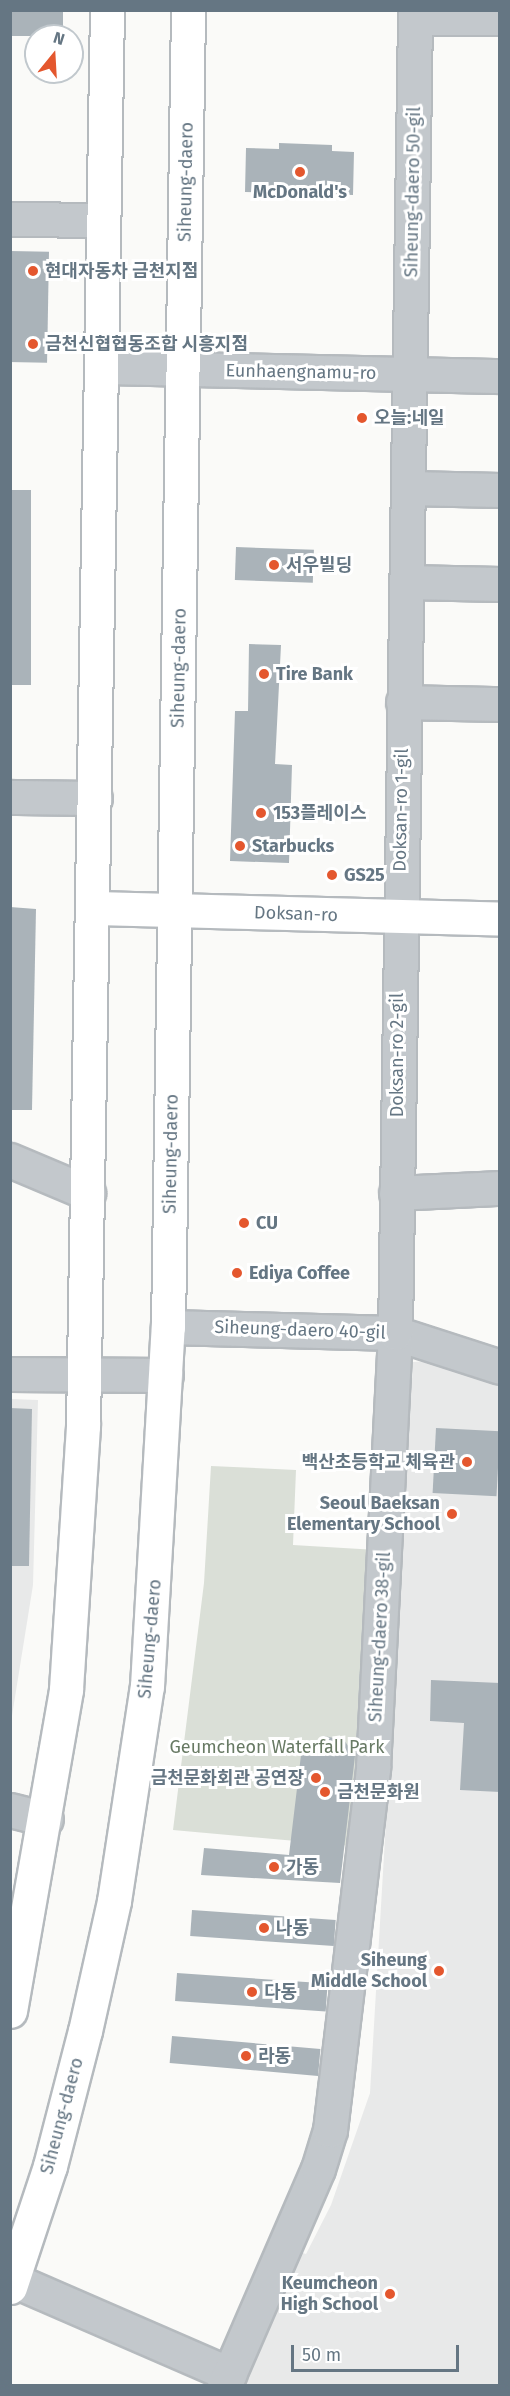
<!DOCTYPE html>
<html>
<head>
<meta charset="utf-8">
<style>
	body { margin:0 }
	#map { position:relative; width:510px; height:2396px; overflow:hidden; background:#fafaf8; font-family:"Fira Sans","Noto Sans KR",sans-serif }
	div>[style] { position:absolute }
	.built>* { inset:0; background:#e8e9e9 }
	.green>* { inset:0; background:#dadfd7 }
	.building>* { inset:0; background:#aab3b9; transform-origin:0 0 }
	.roads { filter:drop-shadow(2px 0 #b5babe) drop-shadow(-2px 0 #b5babe) drop-shadow(0 2px #b5babe) drop-shadow(0 -2px #b5babe) }
	.minor>* { height:33px; margin:-16.5px; padding:0 16.5px; transform-origin:16.5px; border-radius:16.5px; background:#c3c8cc }
	.major>* { height:33px; margin:-16.5px; padding:0 16.5px; transform-origin:16.5px; border-radius:16.5px; background:#fff }
	.dots>* { width:16px; height:16px; translate:-50% -50%; box-sizing:border-box; border:3px solid #fff; border-radius:50% }
	span { translate:-50% -50%; white-space:nowrap; text-align:center; line-height:1.15; -webkit-text-stroke:6px #fff; paint-order:stroke }
	.street-label { font-size:18px; color:#657683 }
	.poi-label { font-size:18px; color:#657683; font-weight:700 }
	.left { translate:0 -50%; text-align:left }
	.right { translate:-100% -50%; text-align:right }
	.park-label { font-size:18px; color:#687a64 }
	.frame { position:absolute; inset:0; border:12px solid #657683; pointer-events:none }
	.north { position:absolute; left:24px; top:24px; width:60px; height:60px; box-sizing:border-box; background:#fff; border:2px solid #c1c8cd; border-radius:50%; rotate:18deg; font-size:16px; font-weight:700; line-height:24px; text-align:center; color:#657683 }
	.north::after { content:''; display:block; margin:auto; width:21px; height:27px; background:#e4572e; clip-path:polygon(50% 0,100% 100%,50% 72%,0 100%) }
	.scale { position:absolute; left:291px; top:2345px; width:168px; height:27px; box-sizing:border-box; border:3px solid #657683; border-top:0; padding-left:8px; font-size:18px; line-height:21px; white-space:nowrap; color:#657683; -webkit-text-stroke:4px #fff; paint-order:stroke }
</style>
</head>
<body>
<div id="map">
	<div class="built">
		<i style="clip-path:polygon(428px 1361px,499px 1384px,499px 2385px,240px 2386px,300px 2252px,306px 2254px,331px 2205px,370px 2093px,413px 1362px)"></i>
		<i style="clip-path:polygon(11px 1399px,38px 1400px,33px 1585px,11px 1722px)"></i>
	</div>
	<div class="green">
		<i style="clip-path:polygon(211px 1466px,296px 1470px,293px 1545px,377px 1550px,352px 1846px,173px 1830px,204px 1583px)"></i>
	</div>
	<div class="building">
		<i style="left:10px;top:10px;width:53px;height:26px"></i>
		<i style="clip-path:polygon(279px 143px,332px 145px,332px 151px,354px 152px,353px 195px,245px 192px,246px 148px,279px 149px)"></i>
		<i style="left:10px;top:251px;width:39px;height:111px;rotate:1deg"></i>
		<i style="left:10px;top:490px;width:21px;height:195px"></i>
		<i style="left:236px;top:547px;width:78px;height:33px;rotate:2deg"></i>
		<i style="clip-path:polygon(249px 644px,281px 645px,275px 764px,292px 765px,289px 863px,230px 861px,235px 711px,248px 711px)"></i>
		<i style="clip-path:polygon(10px 907px,36px 909px,32px 1110px,10px 1110px)"></i>
		<i style="clip-path:polygon(10px 1408px,32px 1409px,29px 1566px,10px 1566px)"></i>
		<i style="left:436px;top:1428px;width:64px;height:65px;rotate:3deg"></i>
		<i style="clip-path:polygon(431px 1680px,500px 1683px,500px 1792px,460px 1790px,464px 1723px,430px 1721px)"></i>
		<i style="clip-path:polygon(324px 1736px,344px 1740px,355px 1756px,340px 1883px,201px 1875px,204px 1848px,289px 1855px,301px 1755px)"></i>
		<i style="left:192px;top:1910px;width:144px;height:26px;rotate:4deg"></i>
		<i style="left:177px;top:1973px;width:151px;height:28px;rotate:4deg"></i>
		<i style="left:172px;top:2036px;width:149px;height:27px;rotate:5deg"></i>
	</div>
	<div class="roads">
		<div class="minor">
			<i style="left:415px;top:18px;width:85px"></i>
			<i style="left:10px;top:219px;width:93px;rotate:0.6deg"></i>
			<i style="left:102px;top:367px;width:398px;rotate:1.3deg"></i>
			<i style="left:408px;top:488px;width:92px;rotate:1.2deg"></i>
			<i style="left:406px;top:582px;width:94px;rotate:1.2deg"></i>
			<i style="left:403px;top:702px;width:97px;rotate:1.2deg"></i>
			<i style="left:10px;top:797px;width:85px;rotate:0.7deg"></i>
			<i style="left:10px;top:1160px;width:85px;rotate:22.9deg"></i>
			<i style="left:396px;top:1193px;width:104px;rotate:-2.8deg"></i>
			<i style="left:168px;top:1327px;width:227px;rotate:1.5deg"></i>
			<i style="left:395px;top:1333px;width:110px;rotate:17.9deg"></i>
			<i style="left:10px;top:1374px;width:156px;rotate:0.4deg"></i>
			<i style="left:10px;top:1810px;width:37px;rotate:14deg"></i>
			<i style="left:13px;top:2280px;width:236px;rotate:23.5deg"></i>
			<i style="left:224px;top:2386px;width:236px;rotate:-66.6deg"></i>
			<i style="left:318px;top:2169px;width:41px;rotate:-72.9deg"></i>
			<i style="left:330px;top:2130px;width:365px;rotate:-83.2deg"></i>
			<i style="left:373px;top:1768px;width:436px;rotate:-87.1deg"></i>
			<i style="left:395px;top:1333px;width:1323px;rotate:-89.13deg"></i>
		</div>
		<div class="major">
			<i style="left:93px;top:908px;width:407px;rotate:1.5deg"></i>
			<i style="left:10px;top:2011px;width:327px;rotate:-80.1deg"></i>
			<i style="left:66px;top:1689px;width:264px;rotate:-86.3deg"></i>
			<i style="left:83px;top:1426px;width:1416px;rotate:-89.03deg"></i>
			<i style="left:10px;top:2287px;width:127px;rotate:-71.7deg"></i>
			<i style="left:50px;top:2166px;width:139px;rotate:-75.5deg"></i>
			<i style="left:85px;top:2031px;width:133px;rotate:-77.4deg"></i>
			<i style="left:114px;top:1901px;width:218px;rotate:-81.3deg"></i>
			<i style="left:147px;top:1686px;width:360px;rotate:-86.7deg"></i>
			<i style="left:168px;top:1327px;width:1317px;rotate:-89.13deg"></i>
		</div>
	</div>
	<div class="dots">
		<i style="left:300px;top:172px;background:#e4572e"></i>
		<i style="left:33px;top:271px;background:#e4572e"></i>
		<i style="left:33px;top:344px;background:#e4572e"></i>
		<i style="left:362px;top:418px;background:#e4572e"></i>
		<i style="left:274px;top:565px;background:#e4572e"></i>
		<i style="left:264px;top:674px;background:#e4572e"></i>
		<i style="left:261px;top:813px;background:#e4572e"></i>
		<i style="left:240px;top:846px;background:#e4572e"></i>
		<i style="left:332px;top:875px;background:#e4572e"></i>
		<i style="left:244px;top:1223px;background:#e4572e"></i>
		<i style="left:237px;top:1273px;background:#e4572e"></i>
		<i style="left:467px;top:1462px;background:#e4572e"></i>
		<i style="left:452px;top:1514px;background:#e4572e"></i>
		<i style="left:316px;top:1778px;background:#e4572e"></i>
		<i style="left:325px;top:1792px;background:#e4572e"></i>
		<i style="left:274px;top:1867px;background:#e4572e"></i>
		<i style="left:264px;top:1928px;background:#e4572e"></i>
		<i style="left:439px;top:1971px;background:#e4572e"></i>
		<i style="left:252px;top:1992px;background:#e4572e"></i>
		<i style="left:246px;top:2056px;background:#e4572e"></i>
		<i style="left:390px;top:2294px;background:#e4572e"></i>
	</div>
	<div class="street-label">
		<span style="left:186px;top:182px;rotate:-89deg">Siheung-daero</span>
		<span style="left:413px;top:192px;rotate:-89deg">Siheung-daero 50-gil</span>
		<span style="left:301px;top:372px;rotate:1deg">Eunhaengnamu-ro</span>
		<span style="left:179px;top:668px;rotate:-89deg">Siheung-daero</span>
		<span style="left:401px;top:810px;rotate:-89deg">Doksan-ro 1-gil</span>
		<span style="left:296px;top:914px;rotate:2deg">Doksan-ro</span>
		<span style="left:397px;top:1055px;rotate:-90deg">Doksan-ro 2-gil</span>
		<span style="left:171px;top:1154px;rotate:-89deg">Siheung-daero</span>
		<span style="left:300px;top:1330px;rotate:2deg">Siheung-daero 40-gil</span>
		<span style="left:380px;top:1637px;rotate:-87deg">Siheung-daero 38-gil</span>
		<span style="left:150px;top:1639px;rotate:-85deg">Siheung-daero</span>
		<span style="left:62px;top:2116px;rotate:-75deg">Siheung-daero</span>
	</div>
	<div class="poi-label">
		<span style="left:300px;top:192px">McDonald's</span>
		<span class="left" style="left:45px;top:271px">현대자동차 금천지점</span>
		<span class="left" style="left:45px;top:344px">금천신협협동조합 시흥지점</span>
		<span class="left" style="left:374px;top:418px">오늘:네일</span>
		<span class="left" style="left:286px;top:565px">서우빌딩</span>
		<span class="left" style="left:276px;top:674px">Tire Bank</span>
		<span class="left" style="left:273px;top:813px">153플레이스</span>
		<span class="left" style="left:252px;top:846px">Starbucks</span>
		<span class="left" style="left:344px;top:875px">GS25</span>
		<span class="left" style="left:256px;top:1223px">CU</span>
		<span class="left" style="left:249px;top:1273px">Ediya Coffee</span>
		<span class="right" style="left:455px;top:1462px">백산초등학교 체육관</span>
		<span class="right" style="left:440px;top:1514px">Seoul Baeksan<br>Elementary School</span>
		<span class="right" style="left:304px;top:1778px">금천문화회관 공연장</span>
		<span class="left" style="left:337px;top:1792px">금천문화원</span>
		<span class="left" style="left:286px;top:1867px">가동</span>
		<span class="left" style="left:276px;top:1928px">나동</span>
		<span class="right" style="left:427px;top:1971px">Siheung<br>Middle School</span>
		<span class="left" style="left:264px;top:1992px">다동</span>
		<span class="left" style="left:258px;top:2056px">라동</span>
		<span class="right" style="left:378px;top:2294px">Keumcheon<br>High School</span>
	</div>
	<div class="park-label">
		<span style="left:277px;top:1747px">Geumcheon Waterfall Park</span>
	</div>
	<div class="frame"></div>
	<div class="north">N</div>
	<div class="scale">50 m</div>
</div>
</body>
</html>
